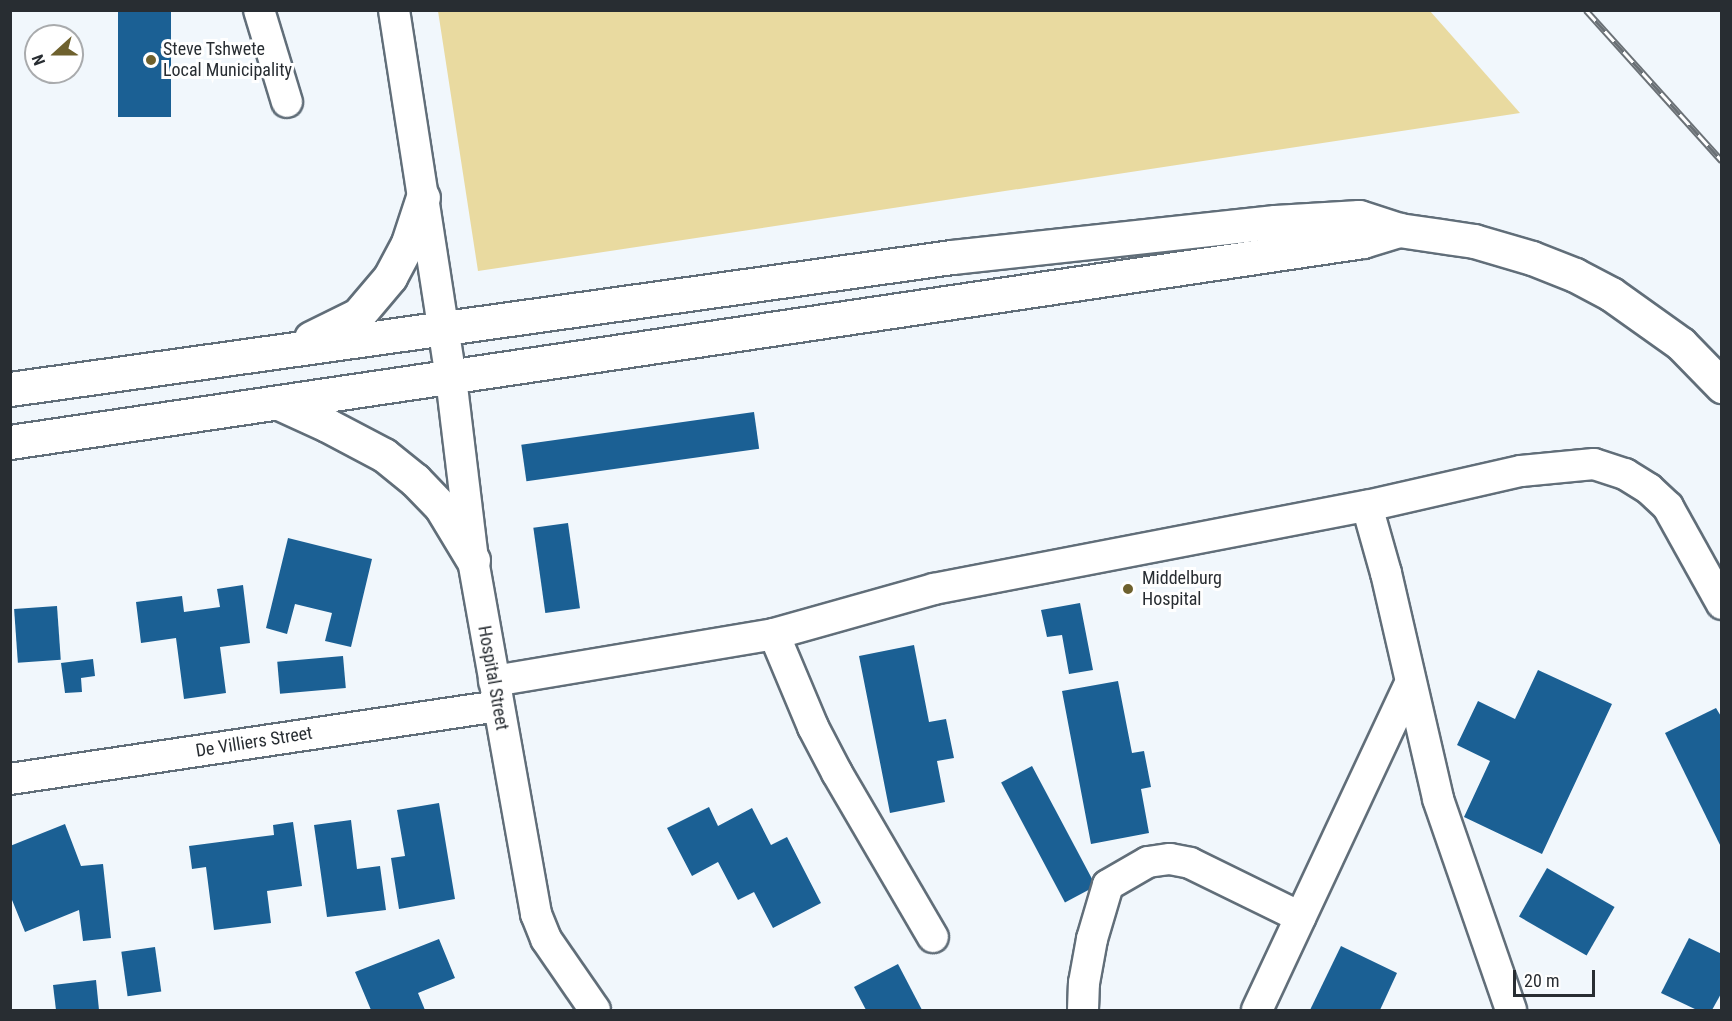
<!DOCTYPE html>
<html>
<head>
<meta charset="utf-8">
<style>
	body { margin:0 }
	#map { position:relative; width:1732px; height:1021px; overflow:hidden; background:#f1f7fc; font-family:"Roboto Condensed",sans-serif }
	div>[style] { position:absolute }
	.green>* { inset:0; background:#e9daa0 }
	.building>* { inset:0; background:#1b6094; transform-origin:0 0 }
	.roads { filter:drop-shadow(2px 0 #616e79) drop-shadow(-2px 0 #616e79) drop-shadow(0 2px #616e79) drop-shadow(0 -2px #616e79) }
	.minor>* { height:30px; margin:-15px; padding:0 15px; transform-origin:15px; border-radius:15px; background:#fff }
	.major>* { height:33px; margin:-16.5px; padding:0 16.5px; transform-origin:16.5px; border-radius:16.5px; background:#fff }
	.rail>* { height:7px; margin-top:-3.5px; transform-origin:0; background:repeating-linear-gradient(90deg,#fff 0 14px,#6b7176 0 28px); box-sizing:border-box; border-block:2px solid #6b7176 }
	.dots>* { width:16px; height:16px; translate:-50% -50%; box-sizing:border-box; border:3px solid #fff; border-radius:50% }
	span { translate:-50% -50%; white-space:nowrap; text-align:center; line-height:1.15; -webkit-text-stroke:6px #fff; paint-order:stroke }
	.poi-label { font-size:18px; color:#282d32 }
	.left { translate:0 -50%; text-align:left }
	.street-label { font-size:18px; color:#282d32 }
	.frame { position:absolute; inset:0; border:12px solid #282d32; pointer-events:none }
	.north { position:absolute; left:24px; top:24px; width:60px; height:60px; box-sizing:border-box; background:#fff; border:2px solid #a9abad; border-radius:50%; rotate:249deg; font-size:16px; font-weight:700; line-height:24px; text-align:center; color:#282d32 }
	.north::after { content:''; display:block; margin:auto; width:21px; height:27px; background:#6e612e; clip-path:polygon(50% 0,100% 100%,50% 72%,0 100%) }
	.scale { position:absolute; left:1513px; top:970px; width:82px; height:27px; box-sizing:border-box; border:3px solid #282d32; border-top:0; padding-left:8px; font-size:18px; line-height:21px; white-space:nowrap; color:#282d32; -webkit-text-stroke:4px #fff; paint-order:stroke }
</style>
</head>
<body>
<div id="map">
	<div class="green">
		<i style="clip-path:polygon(438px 11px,1430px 11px,1520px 113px,478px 271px)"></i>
	</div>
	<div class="building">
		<i style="left:118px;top:10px;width:53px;height:107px"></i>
		<i style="left:754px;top:412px;width:37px;height:235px;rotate:82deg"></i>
		<i style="left:568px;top:523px;width:86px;height:35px;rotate:82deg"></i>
		<i style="clip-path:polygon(288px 538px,372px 559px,351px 647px,325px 641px,332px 613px,295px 604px,287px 634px,266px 628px)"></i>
		<i style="clip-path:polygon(243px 585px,250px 643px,220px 647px,226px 693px,184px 699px,176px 638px,141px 643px,136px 602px,182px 596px,184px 612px,220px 607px,217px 589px)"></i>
		<i style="clip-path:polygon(1080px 603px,1093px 670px,1069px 674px,1062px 635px,1047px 637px,1041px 610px)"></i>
		<i style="left:57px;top:606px;width:54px;height:43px;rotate:86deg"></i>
		<i style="clip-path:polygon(914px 645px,929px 722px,946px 719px,954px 758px,937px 761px,945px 802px,890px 813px,859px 656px)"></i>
		<i style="left:343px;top:656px;width:32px;height:66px;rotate:85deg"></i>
		<i style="clip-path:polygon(93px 659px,95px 676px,81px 678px,82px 692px,65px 693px,61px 663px)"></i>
		<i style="clip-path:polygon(1538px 670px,1612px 704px,1542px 854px,1464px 817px,1490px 761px,1457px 745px,1478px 701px,1515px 719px)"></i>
		<i style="clip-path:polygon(1118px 681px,1132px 753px,1144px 751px,1151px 787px,1141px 789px,1149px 833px,1091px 844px,1062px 691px)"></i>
		<i style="clip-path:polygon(1716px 708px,1722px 718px,1722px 849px,1665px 733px)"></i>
		<i style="left:1032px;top:766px;width:136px;height:35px;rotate:62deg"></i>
		<i style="clip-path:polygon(439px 803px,455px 899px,399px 909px,391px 858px,405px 856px,397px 810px)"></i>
		<i style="clip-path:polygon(709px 807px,718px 826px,752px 808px,771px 845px,787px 837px,821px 903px,773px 928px,754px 892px,738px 900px,718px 862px,692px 876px,667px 828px)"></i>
		<i style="clip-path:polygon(351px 820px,357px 869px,380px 866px,386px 910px,327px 917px,314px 825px)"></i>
		<i style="clip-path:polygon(293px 822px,302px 886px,267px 891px,271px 923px,214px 930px,206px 867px,192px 869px,189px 846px,274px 835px,273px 825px)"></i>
		<i style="clip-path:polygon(65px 824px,81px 866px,103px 864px,111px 938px,83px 941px,79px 910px,25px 932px,10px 895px,10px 846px)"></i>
		<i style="left:1547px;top:868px;width:78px;height:56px;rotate:30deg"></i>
		<i style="clip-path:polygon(1689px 938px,1722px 954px,1722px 992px,1712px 1010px,1697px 1010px,1661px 993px)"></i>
		<i style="clip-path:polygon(439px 939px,455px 978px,418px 993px,425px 1010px,371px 1010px,355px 972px)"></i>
		<i style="clip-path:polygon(1341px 946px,1397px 973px,1380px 1010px,1310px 1010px)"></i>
		<i style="left:155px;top:947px;width:45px;height:34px;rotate:82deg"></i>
		<i style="clip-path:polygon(898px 964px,922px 1010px,866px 1010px,854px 987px)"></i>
		<i style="clip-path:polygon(96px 980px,99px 1010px,56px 1010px,53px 985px)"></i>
	</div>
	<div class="roads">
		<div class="minor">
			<i style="left:259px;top:10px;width:96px;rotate:73.1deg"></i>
			<i style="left:394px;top:10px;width:372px;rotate:81.2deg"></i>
			<i style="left:451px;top:378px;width:183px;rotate:83.1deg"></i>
			<i style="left:473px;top:560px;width:360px;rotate:79.9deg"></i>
			<i style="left:536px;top:914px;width:27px;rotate:68deg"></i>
			<i style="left:546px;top:939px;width:86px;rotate:55.4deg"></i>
			<i style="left:1367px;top:506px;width:70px;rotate:74.2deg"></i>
			<i style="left:1386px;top:573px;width:232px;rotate:77deg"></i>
			<i style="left:1438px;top:799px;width:223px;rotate:70.9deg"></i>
			<i style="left:774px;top:634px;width:101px;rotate:67.2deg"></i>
			<i style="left:813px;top:727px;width:52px;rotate:62.4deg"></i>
			<i style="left:837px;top:773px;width:190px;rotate:59.7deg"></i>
			<i style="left:494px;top:681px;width:284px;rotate:-9.5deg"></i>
			<i style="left:774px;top:634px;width:166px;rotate:-15.7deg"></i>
			<i style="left:934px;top:589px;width:441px;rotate:-10.9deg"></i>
			<i style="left:1367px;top:506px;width:158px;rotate:-12.8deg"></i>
			<i style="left:1521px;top:471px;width:73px;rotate:-5.5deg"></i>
			<i style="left:1594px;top:464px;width:33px;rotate:18deg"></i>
			<i style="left:1625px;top:474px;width:28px;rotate:32deg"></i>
			<i style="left:1649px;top:489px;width:26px;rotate:43deg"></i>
			<i style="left:1668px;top:507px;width:111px;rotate:60.9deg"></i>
			<i style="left:10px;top:779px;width:493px;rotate:-8.5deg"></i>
			<i style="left:1083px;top:1010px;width:27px;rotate:-88deg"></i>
			<i style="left:1084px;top:983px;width:45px;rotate:-79.7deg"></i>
			<i style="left:1092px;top:939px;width:56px;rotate:-73.5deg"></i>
			<i style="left:1108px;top:885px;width:46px;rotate:-29.9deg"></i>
			<i style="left:1148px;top:862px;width:22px;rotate:-8deg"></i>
			<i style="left:1170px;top:859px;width:20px;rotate:11deg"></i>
			<i style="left:1190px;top:863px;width:123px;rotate:26.1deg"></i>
			<i style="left:1257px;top:1010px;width:361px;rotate:-64.9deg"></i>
		</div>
		<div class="major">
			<i style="left:311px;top:338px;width:52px;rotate:-26.1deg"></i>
			<i style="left:358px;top:315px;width:50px;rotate:-49.9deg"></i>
			<i style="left:390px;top:277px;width:38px;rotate:-62deg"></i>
			<i style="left:408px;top:243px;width:48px;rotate:-71.9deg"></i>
			<i style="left:10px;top:389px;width:951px;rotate:-7.98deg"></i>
			<i style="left:952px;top:257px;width:325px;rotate:-6.2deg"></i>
			<i style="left:1275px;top:222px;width:84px;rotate:-3.4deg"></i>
			<i style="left:1359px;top:217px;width:42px;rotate:18deg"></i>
			<i style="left:1399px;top:230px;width:76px;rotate:8.3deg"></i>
			<i style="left:1474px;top:241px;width:60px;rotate:16.3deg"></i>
			<i style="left:1532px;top:258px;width:46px;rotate:21.6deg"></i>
			<i style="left:1575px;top:275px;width:41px;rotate:27.8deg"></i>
			<i style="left:1611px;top:294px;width:86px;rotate:35.5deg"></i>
			<i style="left:1681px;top:344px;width:59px;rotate:45.7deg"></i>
			<i style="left:279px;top:403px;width:53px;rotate:24.6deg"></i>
			<i style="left:327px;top:425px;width:64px;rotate:27.8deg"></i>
			<i style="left:384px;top:455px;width:40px;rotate:39deg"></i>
			<i style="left:415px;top:480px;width:37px;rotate:46deg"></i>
			<i style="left:441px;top:507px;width:62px;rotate:58.9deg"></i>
			<i style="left:10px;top:442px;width:1368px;rotate:-8.45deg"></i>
			<i style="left:1363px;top:241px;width:38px;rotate:-17deg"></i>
		</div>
	</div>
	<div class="rail">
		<i style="left:1586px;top:10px;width:203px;rotate:48deg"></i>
	</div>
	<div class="dots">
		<i style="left:151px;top:60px;background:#6e612e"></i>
		<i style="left:1128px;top:589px;background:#6e612e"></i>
	</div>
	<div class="poi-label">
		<span class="left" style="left:163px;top:60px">Steve Tshwete<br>Local Municipality</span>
		<span class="left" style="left:1142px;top:589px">Middelburg<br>Hospital</span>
	</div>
	<div class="street-label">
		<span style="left:493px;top:678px;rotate:80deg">Hospital Street</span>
		<span style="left:254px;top:742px;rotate:-9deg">De Villiers Street</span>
	</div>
	<div class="frame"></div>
	<div class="north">N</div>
	<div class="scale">20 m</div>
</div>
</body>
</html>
